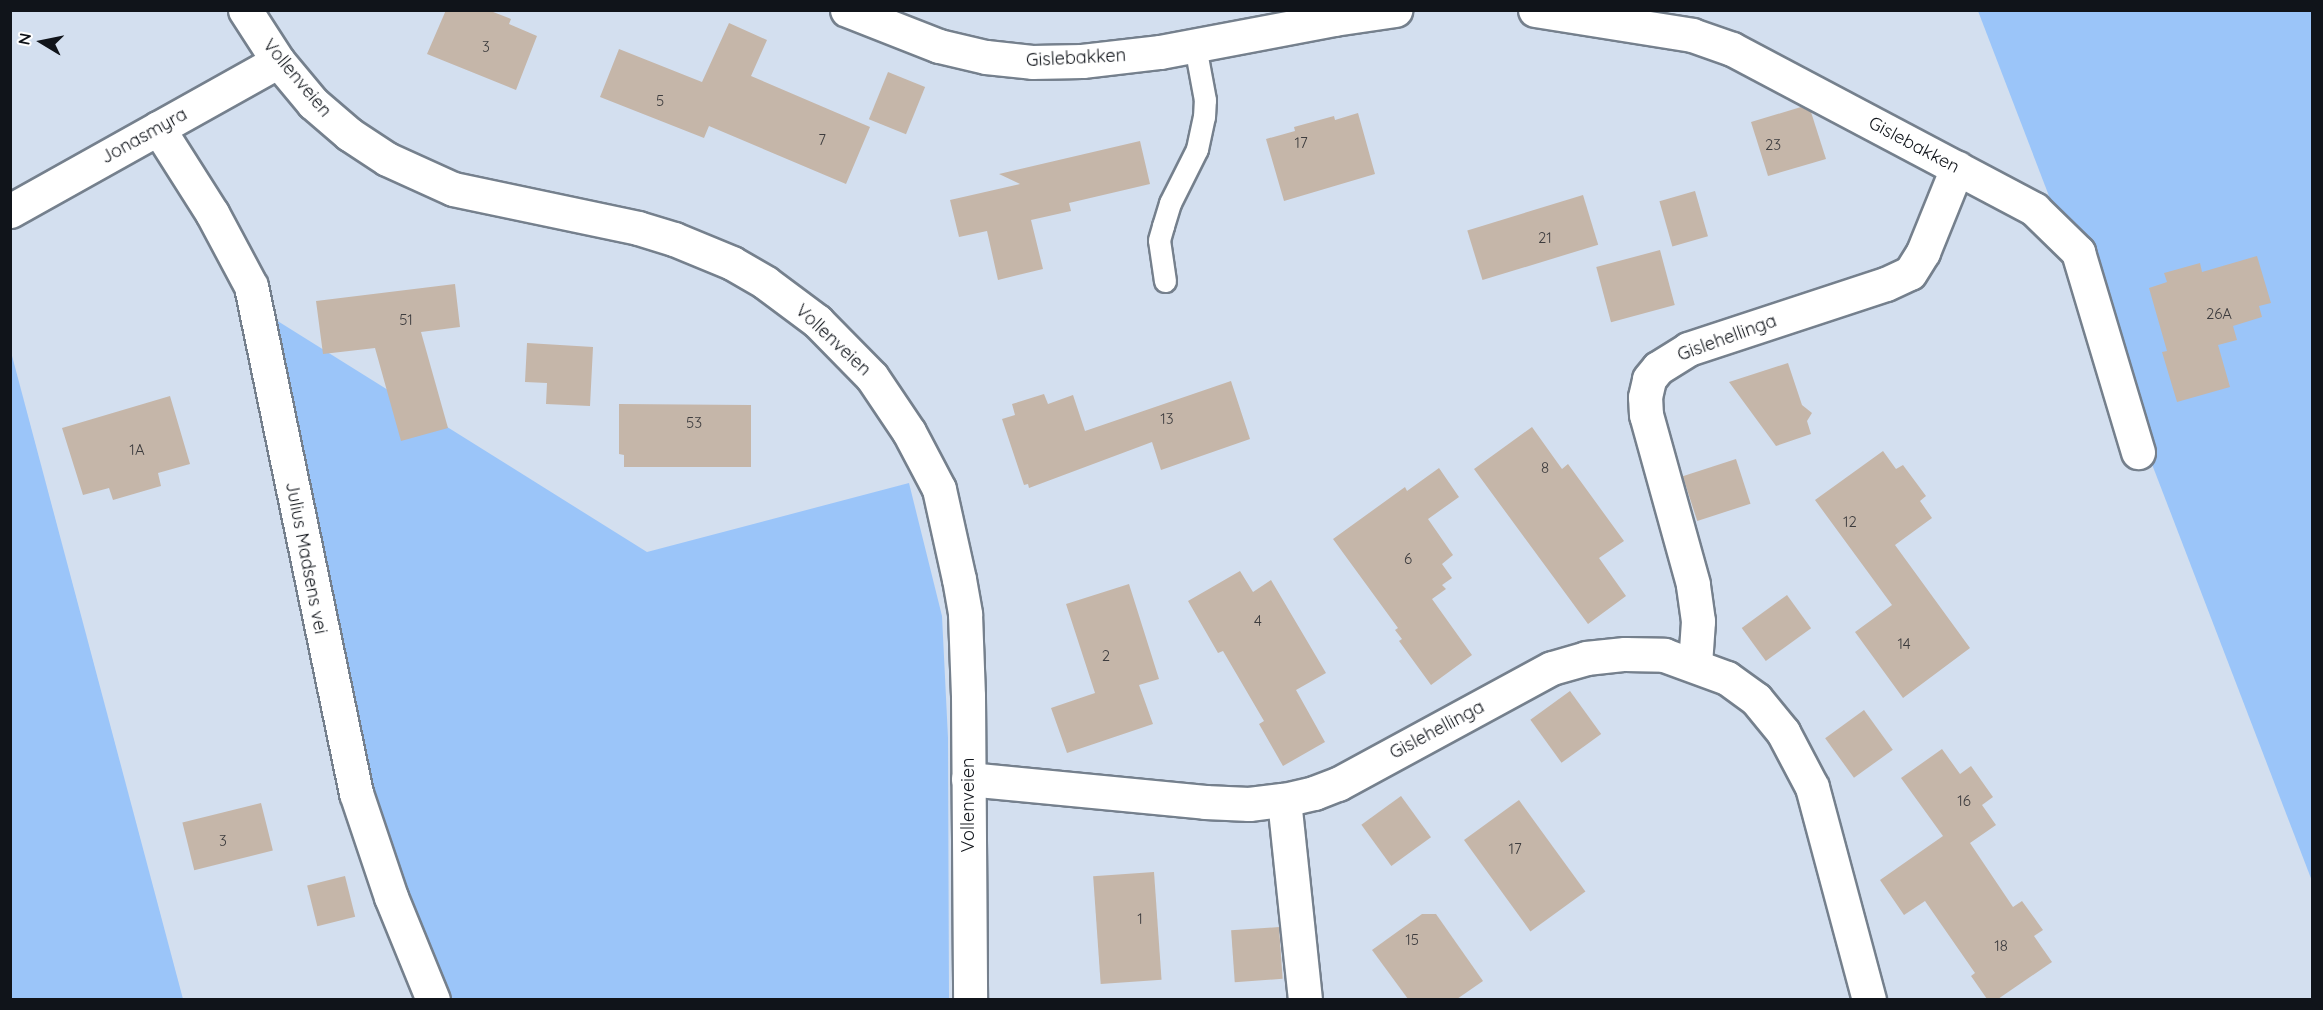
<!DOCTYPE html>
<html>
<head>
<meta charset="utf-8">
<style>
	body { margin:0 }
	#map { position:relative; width:2323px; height:1010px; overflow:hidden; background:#d3dfef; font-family:Quicksand,sans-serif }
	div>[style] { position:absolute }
	.green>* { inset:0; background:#9bc5f9 }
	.building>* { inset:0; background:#c5b6a9; transform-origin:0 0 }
	.roads { filter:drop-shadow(2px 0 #75808d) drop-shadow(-2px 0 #75808d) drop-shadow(0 2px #75808d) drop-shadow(0 -2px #75808d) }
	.lane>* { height:21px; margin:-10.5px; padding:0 10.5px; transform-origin:10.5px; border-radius:10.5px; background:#fff }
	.street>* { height:33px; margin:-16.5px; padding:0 16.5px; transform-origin:16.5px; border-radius:16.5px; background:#fff }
	.secondary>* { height:33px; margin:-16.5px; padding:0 16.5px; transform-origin:16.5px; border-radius:16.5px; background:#fff }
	span { translate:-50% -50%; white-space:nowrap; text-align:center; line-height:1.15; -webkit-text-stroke:4.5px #fff; paint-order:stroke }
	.number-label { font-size:15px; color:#3d3c3e }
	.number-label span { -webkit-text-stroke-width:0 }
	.street-label { font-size:18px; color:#10141a }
	.frame { position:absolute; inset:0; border:12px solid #10141a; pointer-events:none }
	.north { position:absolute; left:12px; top:12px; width:60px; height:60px; -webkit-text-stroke:4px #fff; paint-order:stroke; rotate:280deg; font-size:16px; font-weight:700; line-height:24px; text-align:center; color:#10141a }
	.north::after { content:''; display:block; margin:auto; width:21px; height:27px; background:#10141a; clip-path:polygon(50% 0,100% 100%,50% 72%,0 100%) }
</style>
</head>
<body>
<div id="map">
	<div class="green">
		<i style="clip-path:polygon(1978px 11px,2312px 11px,2312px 881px)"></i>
		<i style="clip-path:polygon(244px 300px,647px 552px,909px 483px,942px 616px,948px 738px,949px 999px,427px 999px)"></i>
		<i style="clip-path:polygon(10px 352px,11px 352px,183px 999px,11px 999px)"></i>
	</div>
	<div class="building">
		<i style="clip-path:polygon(446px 10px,488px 10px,511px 19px,509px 24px,537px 36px,516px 90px,427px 54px)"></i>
		<i style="clip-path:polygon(729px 23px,767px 40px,751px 76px,870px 127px,846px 184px,709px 126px,704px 138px,600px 97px,619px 49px,702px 82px)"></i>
		<i style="left:888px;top:72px;width:40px;height:51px;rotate:22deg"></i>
		<i style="clip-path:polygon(1801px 107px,1811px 112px,1826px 159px,1768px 176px,1751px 122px)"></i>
		<i style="clip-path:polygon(1358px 113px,1375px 174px,1284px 201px,1266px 139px,1295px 131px,1294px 127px,1334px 116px,1335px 120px)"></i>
		<i style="clip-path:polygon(1140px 141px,1150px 184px,1069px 203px,1071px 211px,1031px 220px,1043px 269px,998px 280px,987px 231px,959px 237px,950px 200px,1020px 184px,999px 174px)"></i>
		<i style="left:1695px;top:191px;width:47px;height:37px;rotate:74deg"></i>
		<i style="left:1583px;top:195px;width:52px;height:121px;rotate:73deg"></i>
		<i style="left:1660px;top:250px;width:57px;height:66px;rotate:75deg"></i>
		<i style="clip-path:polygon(2257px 256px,2271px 303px,2259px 306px,2262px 317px,2233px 326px,2237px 340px,2218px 345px,2230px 387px,2177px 402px,2162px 352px,2167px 351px,2149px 288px,2167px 282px,2164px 273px,2200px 263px,2202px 272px)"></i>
		<i style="clip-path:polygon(455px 284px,460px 327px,421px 332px,448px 428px,401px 441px,375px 348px,323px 354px,316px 301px)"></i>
		<i style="clip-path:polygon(527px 343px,593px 347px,590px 406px,546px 404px,547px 383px,525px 382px)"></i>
		<i style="clip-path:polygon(1788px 363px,1802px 405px,1812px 413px,1807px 421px,1811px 434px,1776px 446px,1729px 382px)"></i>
		<i style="clip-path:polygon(1231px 381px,1250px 439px,1161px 470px,1152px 442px,1029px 488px,1028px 484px,1024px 485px,1002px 419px,1015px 415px,1012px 404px,1044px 394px,1048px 404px,1073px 395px,1085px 431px)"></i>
		<i style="clip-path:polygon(170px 396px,190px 464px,158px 473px,161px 486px,113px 500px,109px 488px,83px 495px,62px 428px)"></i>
		<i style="clip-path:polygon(619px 404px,751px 405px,751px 467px,624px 467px,624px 455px,619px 454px)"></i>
		<i style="clip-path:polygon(1532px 427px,1562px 469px,1568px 464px,1624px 541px,1599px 558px,1626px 596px,1588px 624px,1474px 469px)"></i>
		<i style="clip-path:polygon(1883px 451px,1896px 469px,1903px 465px,1926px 496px,1920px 501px,1932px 518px,1895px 545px,1970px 648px,1903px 698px,1855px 632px,1892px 605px,1815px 500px)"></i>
		<i style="left:1736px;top:459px;width:47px;height:56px;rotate:72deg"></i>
		<i style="clip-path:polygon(1439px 468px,1459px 497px,1428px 519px,1453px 555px,1442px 564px,1452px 578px,1442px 585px,1446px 589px,1432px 599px,1472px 655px,1431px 685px,1399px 641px,1402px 639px,1395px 630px,1398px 628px,1333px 539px,1405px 487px,1407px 491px)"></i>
		<i style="clip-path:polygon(1240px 571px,1253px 592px,1271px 580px,1326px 673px,1296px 690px,1325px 742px,1283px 766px,1259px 724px,1264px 721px,1223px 651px,1218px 653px,1188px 601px)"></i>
		<i style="clip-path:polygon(1129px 584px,1159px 679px,1139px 685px,1153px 724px,1067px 753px,1051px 708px,1095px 693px,1066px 604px)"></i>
		<i style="left:1787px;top:595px;width:41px;height:56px;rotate:54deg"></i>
		<i style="left:1570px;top:691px;width:53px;height:49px;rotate:54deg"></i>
		<i style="left:1864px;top:710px;width:49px;height:48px;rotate:54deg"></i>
		<i style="clip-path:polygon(1942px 749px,1960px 774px,1971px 766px,1993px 797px,1982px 805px,1996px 825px,1970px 843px,2013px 907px,2022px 901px,2043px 930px,2034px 936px,2052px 962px,1998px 999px,1987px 999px,1971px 976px,1975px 973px,1925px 901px,1904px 915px,1880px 880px,1943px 836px,1901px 778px)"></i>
		<i style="left:1401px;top:796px;width:51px;height:49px;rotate:54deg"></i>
		<i style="left:1519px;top:800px;width:113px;height:68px;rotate:54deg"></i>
		<i style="left:261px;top:803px;width:49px;height:81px;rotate:76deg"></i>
		<i style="left:1154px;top:872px;width:108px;height:61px;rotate:86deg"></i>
		<i style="left:345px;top:876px;width:42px;height:39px;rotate:76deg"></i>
		<i style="clip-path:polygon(1422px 914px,1436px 914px,1483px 981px,1457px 999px,1408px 999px,1372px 950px)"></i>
		<i style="left:1279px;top:927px;width:52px;height:48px;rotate:86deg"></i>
	</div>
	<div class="roads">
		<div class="lane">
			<i style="left:1165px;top:281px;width:41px;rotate:-98.3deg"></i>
			<i style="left:1159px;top:240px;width:15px;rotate:-74deg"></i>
			<i style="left:1163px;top:226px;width:24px;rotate:-73deg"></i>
			<i style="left:1170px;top:203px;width:60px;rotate:-63.4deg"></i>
			<i style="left:1197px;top:149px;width:33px;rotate:-78deg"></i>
			<i style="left:1204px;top:117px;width:17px;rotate:-87deg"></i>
			<i style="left:1205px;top:100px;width:55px;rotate:-100.5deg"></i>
		</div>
		<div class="street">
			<i style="left:847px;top:10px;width:99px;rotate:21.4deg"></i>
			<i style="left:939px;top:46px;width:48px;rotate:13.2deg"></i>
			<i style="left:986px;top:57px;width:46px;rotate:6.2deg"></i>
			<i style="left:1032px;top:62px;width:50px;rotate:-1.1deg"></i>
			<i style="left:1082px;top:61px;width:79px;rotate:-6.6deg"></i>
			<i style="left:1160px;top:52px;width:177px;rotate:-10.7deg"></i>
			<i style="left:1334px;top:19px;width:62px;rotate:-8.4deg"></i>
			<i style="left:1535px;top:10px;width:159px;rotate:9deg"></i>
			<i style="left:1692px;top:35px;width:42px;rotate:19.3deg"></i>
			<i style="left:1732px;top:49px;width:342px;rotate:27.9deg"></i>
			<i style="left:2034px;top:209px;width:62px;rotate:44.3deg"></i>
			<i style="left:2078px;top:252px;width:209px;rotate:73.3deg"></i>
			<i style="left:158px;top:128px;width:101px;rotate:57.6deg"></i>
			<i style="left:212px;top:213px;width:83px;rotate:61.9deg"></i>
			<i style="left:251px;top:286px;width:518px;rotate:78.3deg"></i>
			<i style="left:356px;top:793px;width:110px;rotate:71.4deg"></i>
			<i style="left:391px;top:897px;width:111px;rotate:67.8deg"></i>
			<i style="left:10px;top:211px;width:307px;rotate:-29.2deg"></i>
			<i style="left:1695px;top:664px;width:43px;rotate:-86deg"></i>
			<i style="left:1698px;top:621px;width:37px;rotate:-98deg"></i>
			<i style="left:1693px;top:584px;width:175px;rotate:-105.5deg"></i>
			<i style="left:1646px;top:415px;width:18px;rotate:-93deg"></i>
			<i style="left:1645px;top:397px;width:18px;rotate:-77deg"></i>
			<i style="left:1649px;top:379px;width:14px;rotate:-51deg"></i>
			<i style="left:1658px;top:368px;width:36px;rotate:-32deg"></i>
			<i style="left:1688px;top:349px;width:208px;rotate:-18.2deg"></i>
			<i style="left:1886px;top:284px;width:26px;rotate:-25deg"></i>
			<i style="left:1910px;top:273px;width:25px;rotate:-58deg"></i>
			<i style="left:1923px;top:252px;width:91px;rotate:-68deg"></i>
			<i style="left:968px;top:779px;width:238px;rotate:5.5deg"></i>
			<i style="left:1205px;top:802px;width:44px;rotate:2.6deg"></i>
			<i style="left:1249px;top:804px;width:35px;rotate:-7deg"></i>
			<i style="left:1284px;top:800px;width:31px;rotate:-13deg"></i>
			<i style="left:1314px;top:793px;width:26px;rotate:-21deg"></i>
			<i style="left:1338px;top:784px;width:243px;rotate:-28.5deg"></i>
			<i style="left:1552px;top:668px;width:35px;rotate:-16deg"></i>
			<i style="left:1586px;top:658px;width:39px;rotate:-6deg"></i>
			<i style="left:1625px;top:654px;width:39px;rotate:1deg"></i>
			<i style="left:1664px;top:655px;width:67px;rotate:20.1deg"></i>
			<i style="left:1727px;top:678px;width:36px;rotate:36deg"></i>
			<i style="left:1756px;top:699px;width:43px;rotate:50.7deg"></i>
			<i style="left:1783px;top:732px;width:62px;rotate:62.2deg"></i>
			<i style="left:1812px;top:787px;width:220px;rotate:75deg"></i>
			<i style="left:1284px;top:800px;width:201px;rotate:84deg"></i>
		</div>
		<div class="secondary">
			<i style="left:245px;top:10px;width:61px;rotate:57.1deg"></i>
			<i style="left:278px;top:61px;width:55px;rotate:50.2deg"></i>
			<i style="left:313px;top:103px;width:48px;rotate:40.7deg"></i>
			<i style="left:349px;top:134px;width:45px;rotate:33.3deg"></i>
			<i style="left:387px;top:159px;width:72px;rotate:24.4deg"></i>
			<i style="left:453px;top:189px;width:189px;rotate:11.9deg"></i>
			<i style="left:638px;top:228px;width:38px;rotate:17deg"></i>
			<i style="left:674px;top:239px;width:63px;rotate:22.5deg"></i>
			<i style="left:732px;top:263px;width:39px;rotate:30deg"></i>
			<i style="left:766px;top:283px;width:64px;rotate:36.7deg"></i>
			<i style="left:817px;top:321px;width:78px;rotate:45.5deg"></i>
			<i style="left:872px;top:377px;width:66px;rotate:56.1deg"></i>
			<i style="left:909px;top:432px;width:64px;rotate:62.2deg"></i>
			<i style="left:939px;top:489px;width:92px;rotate:77.5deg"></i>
			<i style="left:959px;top:579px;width:36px;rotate:80deg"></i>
			<i style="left:965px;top:614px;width:82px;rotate:87.9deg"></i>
			<i style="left:968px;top:696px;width:304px;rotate:89.6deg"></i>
		</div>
	</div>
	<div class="number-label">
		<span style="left:486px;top:47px">3</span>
		<span style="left:660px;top:101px">5</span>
		<span style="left:822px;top:140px">7</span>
		<span style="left:1301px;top:143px">17</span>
		<span style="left:1773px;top:145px">23</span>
		<span style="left:1545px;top:238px">21</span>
		<span style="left:2219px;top:314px">26A</span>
		<span style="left:406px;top:320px">51</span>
		<span style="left:1167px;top:419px">13</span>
		<span style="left:694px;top:423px">53</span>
		<span style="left:137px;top:450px">1A</span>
		<span style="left:1545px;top:468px">8</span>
		<span style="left:1850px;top:522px">12</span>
		<span style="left:1408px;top:559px">6</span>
		<span style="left:1258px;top:621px">4</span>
		<span style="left:1904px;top:644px">14</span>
		<span style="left:1106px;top:656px">2</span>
		<span style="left:1964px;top:801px">16</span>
		<span style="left:223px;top:841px">3</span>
		<span style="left:1515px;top:849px">17</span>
		<span style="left:1140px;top:919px">1</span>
		<span style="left:1412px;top:940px">15</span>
		<span style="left:2001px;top:946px">18</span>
	</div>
	<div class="street-label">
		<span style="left:1076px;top:58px;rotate:-3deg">Gislebakken</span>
		<span style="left:297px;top:78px;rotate:50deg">Vollenveien</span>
		<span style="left:144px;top:136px;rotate:-29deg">Jonasmyra</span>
		<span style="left:1914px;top:145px;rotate:28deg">Gislebakken</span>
		<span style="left:1727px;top:338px;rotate:-20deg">Gislehellinga</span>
		<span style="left:833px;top:340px;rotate:43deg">Vollenveien</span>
		<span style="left:306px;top:558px;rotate:79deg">Julius Madsens vei</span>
		<span style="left:1437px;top:730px;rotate:-28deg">Gislehellinga</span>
		<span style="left:968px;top:805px;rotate:-90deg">Vollenveien</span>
	</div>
	<div class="frame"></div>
	<div class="north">N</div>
</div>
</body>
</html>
